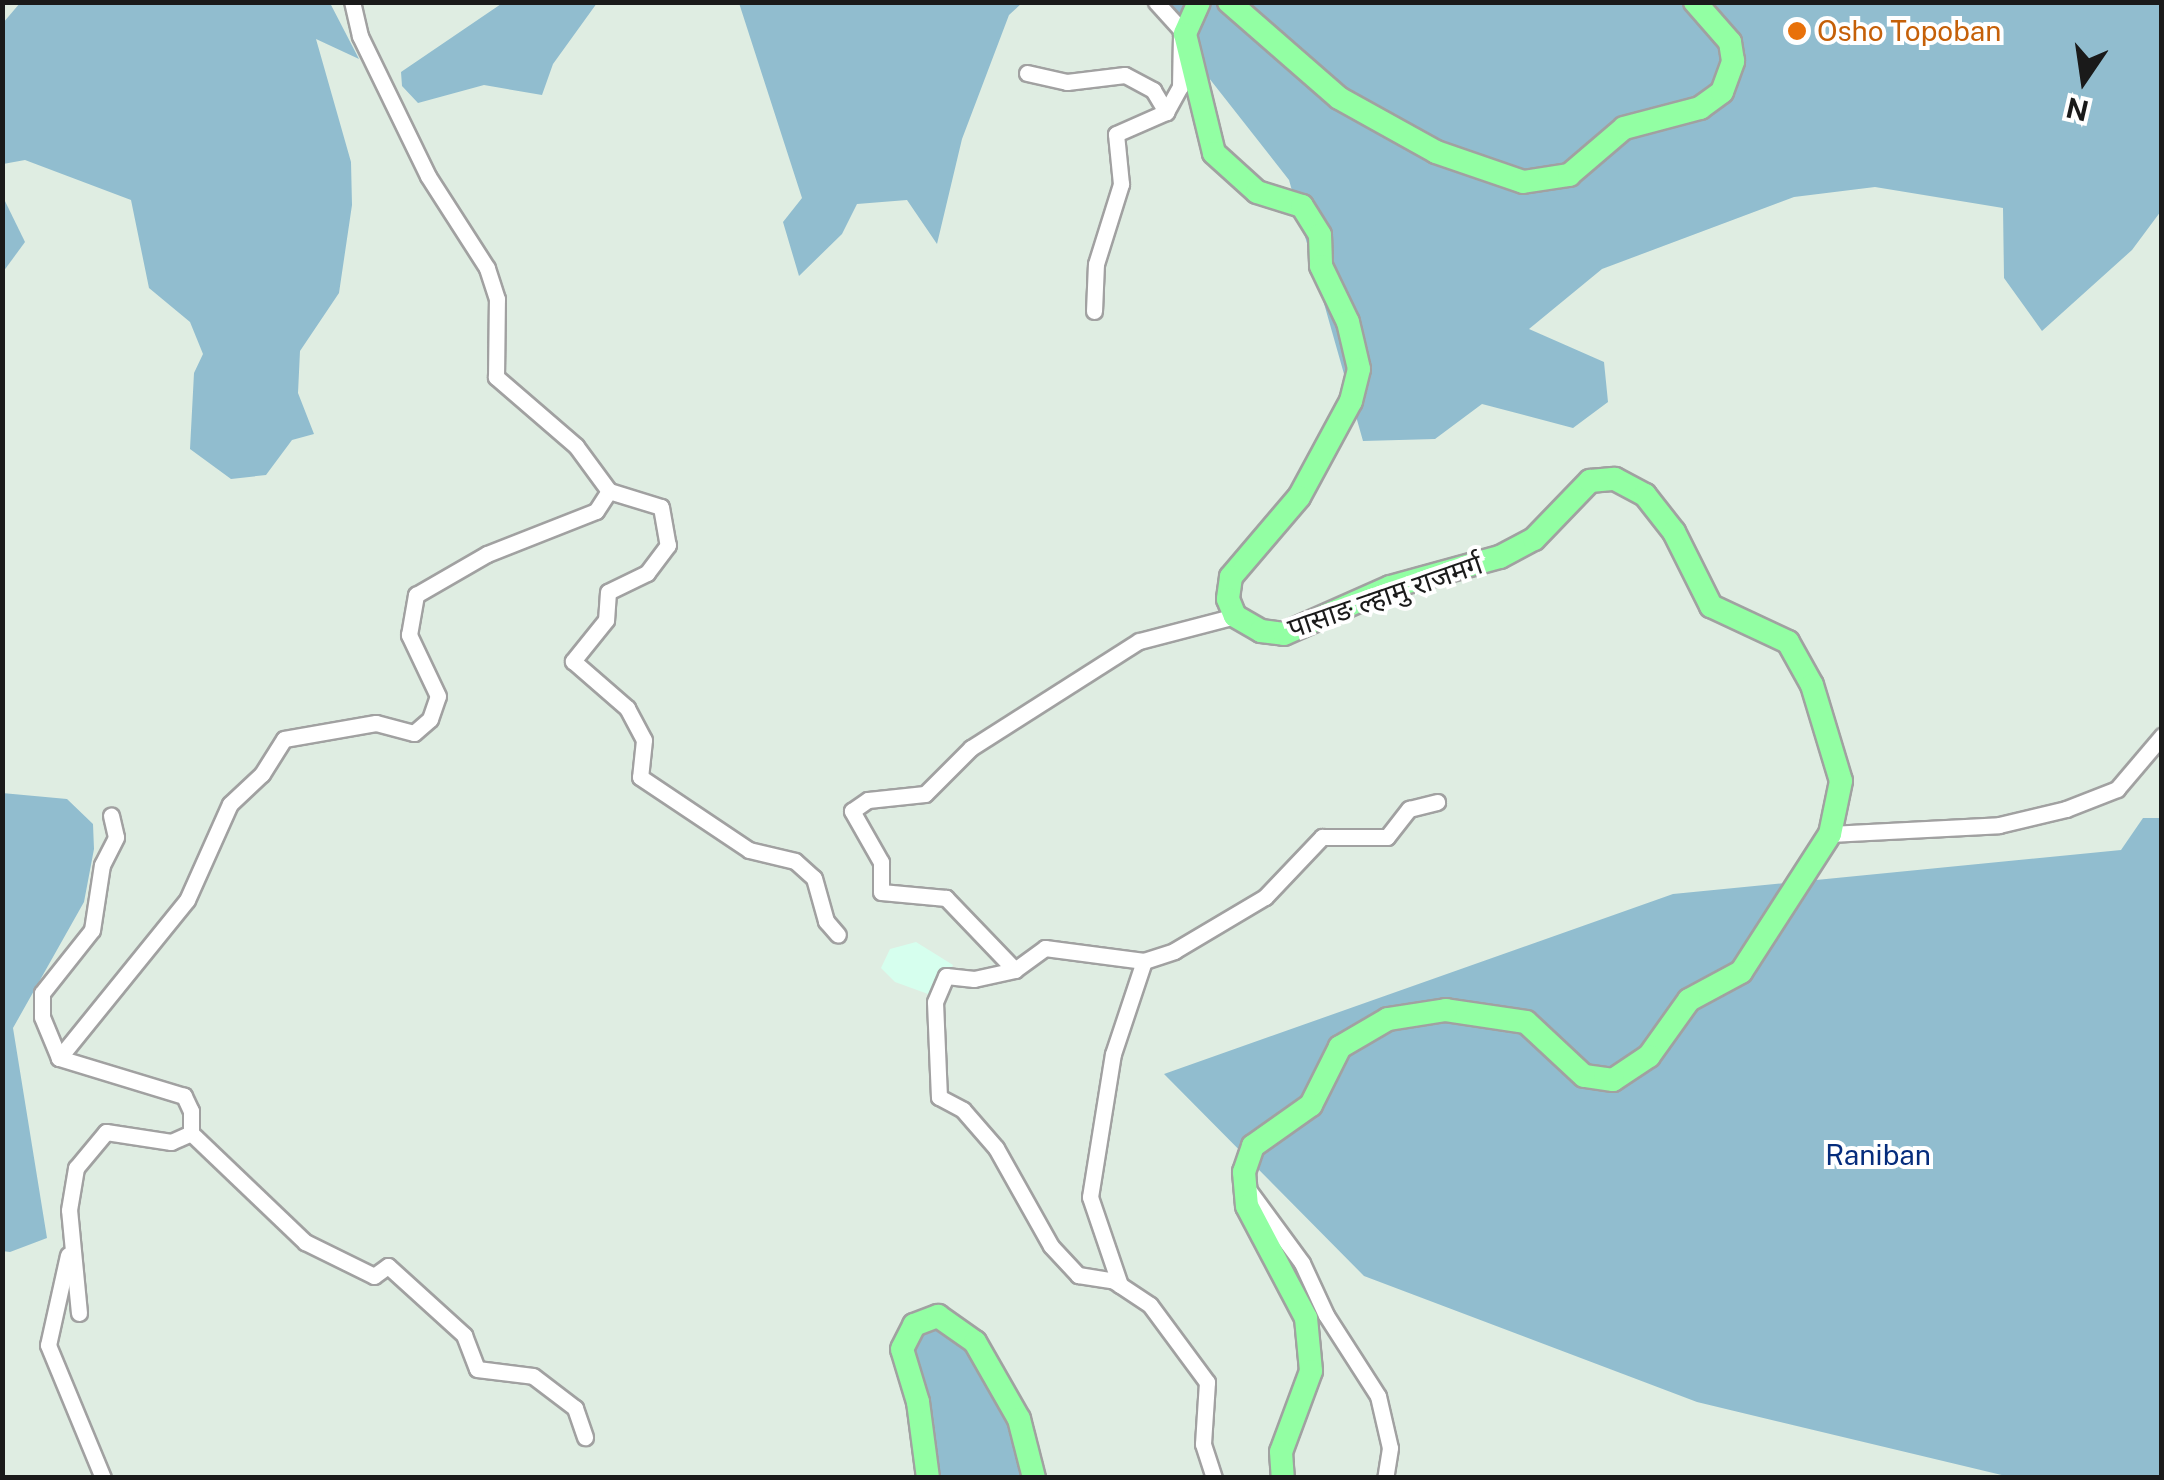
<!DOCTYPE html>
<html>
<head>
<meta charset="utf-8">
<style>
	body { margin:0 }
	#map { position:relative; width:2164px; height:1480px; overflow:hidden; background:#dfede2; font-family:"Public Sans","Noto Sans Devanagari",sans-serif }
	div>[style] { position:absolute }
	.education>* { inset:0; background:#d6ffee }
	.forest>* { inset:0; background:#91bdcf }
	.roads { filter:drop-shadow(2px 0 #a1a1a1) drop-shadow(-2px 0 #a1a1a1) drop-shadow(0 2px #a1a1a1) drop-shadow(0 -2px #a1a1a1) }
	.minor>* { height:15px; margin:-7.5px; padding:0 7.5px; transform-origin:7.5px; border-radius:7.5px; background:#fff }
	.primary>* { height:22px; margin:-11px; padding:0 11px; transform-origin:11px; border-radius:11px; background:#92ffa3 }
	.dots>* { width:28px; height:28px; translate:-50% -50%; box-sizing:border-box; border:5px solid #fff; border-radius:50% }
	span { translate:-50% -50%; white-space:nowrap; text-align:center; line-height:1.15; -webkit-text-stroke:8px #fff; paint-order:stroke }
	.food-label { font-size:28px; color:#c56008 }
	.left { translate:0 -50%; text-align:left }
	.street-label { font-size:28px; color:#1a1a1a }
	.park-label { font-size:28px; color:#052c7c }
	.frame { position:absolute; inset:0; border:5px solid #1a1a1a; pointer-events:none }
	.north { position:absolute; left:2034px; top:30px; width:100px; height:100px; -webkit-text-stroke:8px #fff; paint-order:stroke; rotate:193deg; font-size:28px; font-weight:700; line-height:40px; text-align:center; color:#1a1a1a }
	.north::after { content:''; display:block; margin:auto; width:35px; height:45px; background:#1a1a1a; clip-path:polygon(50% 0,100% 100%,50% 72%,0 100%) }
</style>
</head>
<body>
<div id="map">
	<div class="education">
		<i style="clip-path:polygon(916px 942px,953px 965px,939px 998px,895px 982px,881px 968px,890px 949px)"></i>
	</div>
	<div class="forest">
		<i style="clip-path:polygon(504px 2px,597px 3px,553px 64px,542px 95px,484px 85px,418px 103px,402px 86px,401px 72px)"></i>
		<i style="clip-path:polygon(20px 3px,330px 3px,359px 59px,316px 39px,351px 162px,352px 205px,339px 293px,300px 351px,298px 393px,314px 434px,292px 440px,266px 475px,231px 479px,190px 449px,194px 373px,203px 354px,190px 322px,149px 288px,131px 200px,25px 160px,3px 164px,3px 23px)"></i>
		<i style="clip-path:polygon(739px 3px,1022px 3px,1009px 15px,962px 139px,937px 244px,907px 200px,857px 204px,842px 234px,799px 276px,783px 222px,802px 198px)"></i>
		<i style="clip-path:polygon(1150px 3px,2161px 3px,2161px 211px,2132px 250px,2042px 331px,2004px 278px,2003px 208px,1875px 187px,1794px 197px,1602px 269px,1529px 329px,1604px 362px,1608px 402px,1573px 428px,1482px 404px,1435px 439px,1363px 441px,1289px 180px)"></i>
		<i style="clip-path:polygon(2px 195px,25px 242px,3px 272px,2px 272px)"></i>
		<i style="clip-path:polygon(2px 793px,67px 799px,93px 824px,94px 849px,84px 902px,13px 1028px,47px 1238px,10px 1252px,2px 1251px)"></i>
		<i style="clip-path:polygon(2143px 818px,2161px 818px,2161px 1477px,2010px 1477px,1697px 1402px,1364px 1276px,1164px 1074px,1673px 894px,2121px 850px)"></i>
		<i style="clip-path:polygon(931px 1327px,968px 1351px,1012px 1424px,1025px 1477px,936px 1477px,936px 1451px,913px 1357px,917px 1337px)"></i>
	</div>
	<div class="roads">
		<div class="minor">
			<i style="left:1156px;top:2px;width:43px;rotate:47.8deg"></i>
			<i style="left:1027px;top:73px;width:41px;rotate:12.7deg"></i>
			<i style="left:1067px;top:82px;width:58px;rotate:-6.9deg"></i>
			<i style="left:1125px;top:75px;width:32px;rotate:28deg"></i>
			<i style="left:1153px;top:90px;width:26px;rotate:59deg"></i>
			<i style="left:1094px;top:311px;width:47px;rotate:-87.6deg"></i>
			<i style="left:1096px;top:264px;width:84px;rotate:-72.6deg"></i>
			<i style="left:1121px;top:184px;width:50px;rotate:-95.7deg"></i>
			<i style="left:1116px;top:134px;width:55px;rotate:-23.7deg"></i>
			<i style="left:1166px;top:112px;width:29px;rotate:-61deg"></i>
			<i style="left:1180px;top:87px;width:53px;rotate:-88.9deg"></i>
			<i style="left:609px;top:491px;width:54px;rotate:17.1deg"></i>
			<i style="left:661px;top:507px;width:39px;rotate:80deg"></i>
			<i style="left:668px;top:545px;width:35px;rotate:127deg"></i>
			<i style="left:647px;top:573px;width:43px;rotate:154deg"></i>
			<i style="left:608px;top:592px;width:28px;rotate:94deg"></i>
			<i style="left:606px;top:620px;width:53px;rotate:128.8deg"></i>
			<i style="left:573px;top:661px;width:72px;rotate:41deg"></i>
			<i style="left:627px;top:708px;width:36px;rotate:62deg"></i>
			<i style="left:644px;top:740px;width:37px;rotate:96deg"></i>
			<i style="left:640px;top:777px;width:131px;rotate:33.8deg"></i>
			<i style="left:749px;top:850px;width:47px;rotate:13.4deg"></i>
			<i style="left:795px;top:861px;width:25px;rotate:42deg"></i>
			<i style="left:814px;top:878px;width:45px;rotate:74.4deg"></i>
			<i style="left:826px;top:921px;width:18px;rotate:49deg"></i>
			<i style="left:1830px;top:834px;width:169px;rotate:-3deg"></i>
			<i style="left:1999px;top:825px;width:69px;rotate:-13.4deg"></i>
			<i style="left:2066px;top:809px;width:55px;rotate:-21.4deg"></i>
			<i style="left:2117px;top:789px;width:70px;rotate:-49.7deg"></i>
			<i style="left:1144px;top:961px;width:32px;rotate:-18deg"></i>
			<i style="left:1174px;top:951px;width:106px;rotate:-30.7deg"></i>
			<i style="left:1265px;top:897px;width:83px;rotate:-46.5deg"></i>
			<i style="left:1322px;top:837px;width:65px"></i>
			<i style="left:1387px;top:837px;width:36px;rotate:-52deg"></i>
			<i style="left:1409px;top:809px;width:29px;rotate:-14deg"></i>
			<i style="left:1015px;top:970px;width:100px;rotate:-133.8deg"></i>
			<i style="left:946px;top:898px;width:65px;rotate:-174.7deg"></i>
			<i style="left:881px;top:892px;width:30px;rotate:-90deg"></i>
			<i style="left:881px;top:862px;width:59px;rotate:-119.6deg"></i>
			<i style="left:852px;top:811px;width:19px;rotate:-35deg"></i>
			<i style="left:868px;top:800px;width:57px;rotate:-6deg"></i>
			<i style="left:925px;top:794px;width:65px;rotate:-45deg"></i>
			<i style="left:971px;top:748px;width:199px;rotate:-32.5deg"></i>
			<i style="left:1139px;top:641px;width:99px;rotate:-14.6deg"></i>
			<i style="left:59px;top:1058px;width:44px;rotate:-112.5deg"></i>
			<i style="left:42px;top:1017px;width:24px;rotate:-90deg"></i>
			<i style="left:42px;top:993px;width:80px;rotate:-51.6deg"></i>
			<i style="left:92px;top:930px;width:66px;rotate:-81.3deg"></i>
			<i style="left:102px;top:865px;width:31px;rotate:-63deg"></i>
			<i style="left:116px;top:837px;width:22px;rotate:-103deg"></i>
			<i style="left:191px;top:1133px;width:158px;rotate:43.7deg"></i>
			<i style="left:305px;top:1242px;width:77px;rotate:26.2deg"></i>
			<i style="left:374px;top:1276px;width:17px;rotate:-36deg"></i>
			<i style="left:388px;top:1266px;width:103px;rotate:42.2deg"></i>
			<i style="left:464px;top:1335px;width:36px;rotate:69deg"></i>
			<i style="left:477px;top:1369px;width:56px;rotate:7.1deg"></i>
			<i style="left:533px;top:1376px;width:53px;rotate:37.3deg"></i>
			<i style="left:575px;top:1408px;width:31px;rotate:71deg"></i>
			<i style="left:1247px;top:1188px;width:93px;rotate:53.7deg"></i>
			<i style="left:1302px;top:1263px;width:57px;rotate:65.2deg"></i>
			<i style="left:1326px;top:1315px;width:96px;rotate:57.3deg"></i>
			<i style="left:1378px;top:1396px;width:53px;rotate:77deg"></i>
			<i style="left:1390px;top:1448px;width:30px;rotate:99deg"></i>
			<i style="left:68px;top:1255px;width:92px;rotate:102.5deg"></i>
			<i style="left:48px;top:1345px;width:144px;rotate:67.5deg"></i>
			<i style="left:1120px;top:1285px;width:93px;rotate:-108.8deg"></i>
			<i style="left:1090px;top:1197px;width:145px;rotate:-80.9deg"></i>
			<i style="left:1113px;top:1054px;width:98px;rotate:-71.6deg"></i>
			<i style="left:1144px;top:961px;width:100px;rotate:-172.5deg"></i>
			<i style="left:1045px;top:948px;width:37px;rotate:144deg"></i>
			<i style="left:1015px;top:970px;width:42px;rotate:167.6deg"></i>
			<i style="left:974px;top:979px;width:28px;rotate:-174deg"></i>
			<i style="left:946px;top:976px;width:28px;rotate:113deg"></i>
			<i style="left:935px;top:1002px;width:95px;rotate:87.6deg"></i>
			<i style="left:939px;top:1097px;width:27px;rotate:28deg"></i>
			<i style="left:963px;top:1110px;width:50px;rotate:49deg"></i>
			<i style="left:996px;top:1148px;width:112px;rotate:60.7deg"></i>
			<i style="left:1051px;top:1246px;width:40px;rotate:47deg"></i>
			<i style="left:1078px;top:1275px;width:36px;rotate:9deg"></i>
			<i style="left:1114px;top:1281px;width:43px;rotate:33.7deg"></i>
			<i style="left:1150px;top:1305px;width:96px;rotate:53.5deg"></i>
			<i style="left:1207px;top:1382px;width:62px;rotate:93.7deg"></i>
			<i style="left:1203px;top:1444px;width:36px;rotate:72deg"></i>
			<i style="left:79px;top:1313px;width:103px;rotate:-95.5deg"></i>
			<i style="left:69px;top:1210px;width:43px;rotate:-80.5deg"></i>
			<i style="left:76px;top:1168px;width:47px;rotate:-50.2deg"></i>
			<i style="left:106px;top:1132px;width:66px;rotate:8.7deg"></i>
			<i style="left:171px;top:1142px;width:22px;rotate:-24deg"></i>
			<i style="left:191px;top:1133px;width:22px;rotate:-90deg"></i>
			<i style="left:191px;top:1111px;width:17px;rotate:-115deg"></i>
			<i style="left:184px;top:1096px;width:131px;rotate:-163.1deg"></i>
			<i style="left:59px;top:1058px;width:203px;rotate:-51deg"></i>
			<i style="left:187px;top:900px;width:105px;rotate:-65.9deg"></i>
			<i style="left:230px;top:804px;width:44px;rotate:-43.2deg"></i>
			<i style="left:262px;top:774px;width:41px;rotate:-57.8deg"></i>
			<i style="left:284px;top:739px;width:93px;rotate:-9.9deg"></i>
			<i style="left:376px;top:723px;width:39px;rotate:15deg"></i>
			<i style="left:414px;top:733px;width:21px;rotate:-41deg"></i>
			<i style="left:430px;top:719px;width:24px;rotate:-71deg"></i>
			<i style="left:438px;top:696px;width:68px;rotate:-115.4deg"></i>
			<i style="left:409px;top:635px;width:41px;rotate:-80.1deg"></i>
			<i style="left:416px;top:595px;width:82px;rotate:-30deg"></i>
			<i style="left:487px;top:554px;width:117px;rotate:-21.5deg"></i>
			<i style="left:596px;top:511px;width:24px;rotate:-57deg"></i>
			<i style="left:609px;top:491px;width:56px;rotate:-126.3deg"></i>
			<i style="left:576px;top:446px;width:106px;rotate:-139.2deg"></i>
			<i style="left:496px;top:377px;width:78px;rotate:-89.3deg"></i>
			<i style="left:497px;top:299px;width:33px;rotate:-108deg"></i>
			<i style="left:487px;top:268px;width:109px;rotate:-122.7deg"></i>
			<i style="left:428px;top:176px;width:156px;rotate:-115.9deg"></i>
			<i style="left:360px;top:36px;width:35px;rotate:-103deg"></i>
		</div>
		<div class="primary">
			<i style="left:1199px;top:2px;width:35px;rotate:114deg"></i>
			<i style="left:1185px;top:34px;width:122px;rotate:76.3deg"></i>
			<i style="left:1214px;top:153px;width:58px;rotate:42.2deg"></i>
			<i style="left:1257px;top:192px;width:47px;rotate:17.3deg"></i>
			<i style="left:1302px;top:206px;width:34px;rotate:58deg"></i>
			<i style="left:1320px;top:235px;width:31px;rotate:88deg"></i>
			<i style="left:1321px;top:266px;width:62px;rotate:64.3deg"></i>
			<i style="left:1348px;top:322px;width:48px;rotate:76.8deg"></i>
			<i style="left:1359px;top:369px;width:33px;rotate:104deg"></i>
			<i style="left:1351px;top:401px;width:109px;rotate:118.4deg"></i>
			<i style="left:1299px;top:497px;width:105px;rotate:130.4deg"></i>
			<i style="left:1231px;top:577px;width:22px;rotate:98deg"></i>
			<i style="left:1228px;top:599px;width:18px;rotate:68deg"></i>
			<i style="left:1235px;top:616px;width:30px;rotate:30deg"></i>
			<i style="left:1261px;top:631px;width:23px;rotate:7deg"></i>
			<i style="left:1284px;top:634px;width:116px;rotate:-23.9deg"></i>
			<i style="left:1390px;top:587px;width:114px;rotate:-15.3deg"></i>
			<i style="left:1500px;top:557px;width:38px;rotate:-28deg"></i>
			<i style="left:1534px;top:539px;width:81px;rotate:-46deg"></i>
			<i style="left:1590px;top:481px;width:25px;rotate:-5deg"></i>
			<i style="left:1615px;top:479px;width:34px;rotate:28deg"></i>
			<i style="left:1645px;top:495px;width:47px;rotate:51.9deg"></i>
			<i style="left:1674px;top:532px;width:83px;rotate:63.4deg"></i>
			<i style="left:1711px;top:606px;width:85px;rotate:25.1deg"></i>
			<i style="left:1788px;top:642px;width:49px;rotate:60.8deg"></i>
			<i style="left:1812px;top:685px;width:100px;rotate:73.2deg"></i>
			<i style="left:1841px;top:781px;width:54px;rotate:101.7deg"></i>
			<i style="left:1830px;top:834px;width:164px;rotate:122.8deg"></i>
			<i style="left:1741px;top:972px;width:59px;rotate:151.7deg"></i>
			<i style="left:1689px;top:1000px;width:69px;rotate:125.5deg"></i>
			<i style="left:1649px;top:1056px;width:43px;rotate:146.3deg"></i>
			<i style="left:1613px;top:1080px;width:29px;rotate:-172deg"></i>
			<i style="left:1584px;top:1076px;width:79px;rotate:-137deg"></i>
			<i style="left:1526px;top:1022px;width:81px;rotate:-171.5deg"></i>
			<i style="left:1446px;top:1010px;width:59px;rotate:171.2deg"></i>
			<i style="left:1388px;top:1019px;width:56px;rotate:149.7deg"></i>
			<i style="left:1340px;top:1047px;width:65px;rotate:116.6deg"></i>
			<i style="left:1311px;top:1105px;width:71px;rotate:144.7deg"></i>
			<i style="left:1253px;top:1146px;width:28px;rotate:109deg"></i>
			<i style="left:1244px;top:1172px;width:34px;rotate:85deg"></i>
			<i style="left:1247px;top:1206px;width:127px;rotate:62.2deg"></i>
			<i style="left:1306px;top:1318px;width:53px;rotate:84.6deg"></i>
			<i style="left:1311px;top:1371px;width:86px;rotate:110.3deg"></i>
			<i style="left:1281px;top:1452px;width:26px;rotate:86deg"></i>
			<i style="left:1229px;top:2px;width:146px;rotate:41.1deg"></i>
			<i style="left:1339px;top:98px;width:111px;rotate:29.1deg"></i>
			<i style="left:1436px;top:152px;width:92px;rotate:19deg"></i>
			<i style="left:1523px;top:182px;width:47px;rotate:-8.7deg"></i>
			<i style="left:1569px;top:175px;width:72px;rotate:-40.5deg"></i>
			<i style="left:1624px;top:128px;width:79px;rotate:-14.7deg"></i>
			<i style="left:1700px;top:108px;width:27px;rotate:-36deg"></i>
			<i style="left:1722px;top:92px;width:33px;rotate:-70deg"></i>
			<i style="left:1733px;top:61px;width:19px;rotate:-99deg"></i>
			<i style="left:1730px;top:42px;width:53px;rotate:-131.2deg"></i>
			<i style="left:928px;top:1478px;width:77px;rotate:-97.5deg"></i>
			<i style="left:918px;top:1402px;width:55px;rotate:-106.8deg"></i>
			<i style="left:902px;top:1349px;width:27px;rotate:-63deg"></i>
			<i style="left:914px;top:1325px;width:26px;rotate:-21deg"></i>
			<i style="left:938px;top:1316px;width:45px;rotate:35.1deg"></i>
			<i style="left:975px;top:1342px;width:89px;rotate:60.3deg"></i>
			<i style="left:1019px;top:1419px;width:61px;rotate:75.7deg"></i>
		</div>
	</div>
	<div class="dots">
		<i style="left:1797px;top:31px;background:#e8710a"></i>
	</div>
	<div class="food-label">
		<span class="left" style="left:1817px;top:31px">Osho Topoban</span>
	</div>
	<div class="street-label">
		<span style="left:1385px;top:596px;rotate:-19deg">पासाङ ल्हामु राजमर्ग</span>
	</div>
	<div class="park-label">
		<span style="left:1878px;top:1155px">Raniban</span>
	</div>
	<div class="frame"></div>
	<div class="north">N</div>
</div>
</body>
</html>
